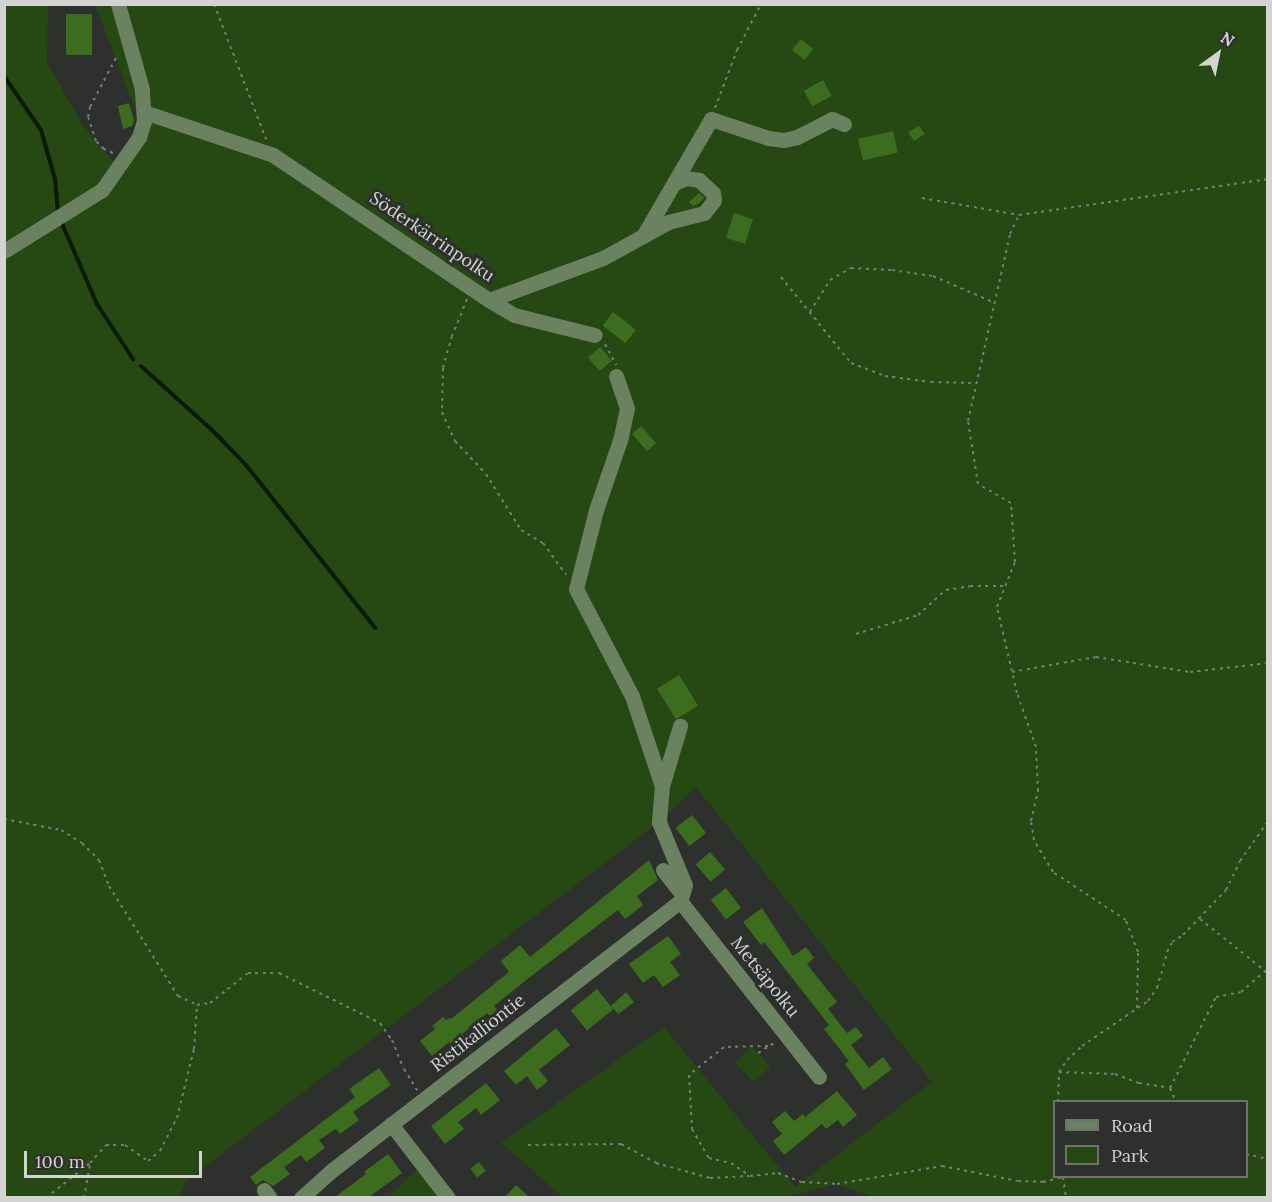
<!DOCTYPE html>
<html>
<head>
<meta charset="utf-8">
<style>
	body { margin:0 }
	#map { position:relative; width:1272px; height:1202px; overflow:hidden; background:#2e302d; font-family:Lora,serif }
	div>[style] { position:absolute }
	.green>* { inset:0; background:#264812; transform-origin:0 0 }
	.stream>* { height:4px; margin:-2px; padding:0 2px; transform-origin:2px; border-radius:2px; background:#0a1a03 }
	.building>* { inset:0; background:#3c6d1e; transform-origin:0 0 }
	.path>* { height:2px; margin-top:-1px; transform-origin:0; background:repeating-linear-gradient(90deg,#7a7b79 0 3px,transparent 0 7.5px) }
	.minor>* { height:15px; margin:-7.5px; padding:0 7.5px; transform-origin:7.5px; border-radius:7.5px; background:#6b8261 }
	span { translate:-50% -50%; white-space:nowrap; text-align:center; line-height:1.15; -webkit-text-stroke:6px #2e302d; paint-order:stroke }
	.street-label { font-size:18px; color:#d3d4d2 }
	.frame { position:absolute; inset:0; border:6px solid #d3d4d2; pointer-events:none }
	.legend { position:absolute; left:1053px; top:1100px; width:195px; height:78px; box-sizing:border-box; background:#2e302d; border:2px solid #70726f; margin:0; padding:8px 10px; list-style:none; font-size:18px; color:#d3d4d2 }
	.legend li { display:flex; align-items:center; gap:12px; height:30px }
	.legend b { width:30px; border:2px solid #70726f }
	.north { position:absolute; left:1188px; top:24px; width:60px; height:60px; -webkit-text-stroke:4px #2e302d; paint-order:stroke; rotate:33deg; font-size:16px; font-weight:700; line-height:24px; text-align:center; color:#d3d4d2 }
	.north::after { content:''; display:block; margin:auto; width:21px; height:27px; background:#d3d4d2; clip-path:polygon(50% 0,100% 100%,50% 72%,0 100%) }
	.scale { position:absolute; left:24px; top:1151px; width:178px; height:27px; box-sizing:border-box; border:3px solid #d3d4d2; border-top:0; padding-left:8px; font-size:18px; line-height:21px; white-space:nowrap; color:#d3d4d2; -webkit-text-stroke:4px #2e302d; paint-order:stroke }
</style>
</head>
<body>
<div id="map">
	<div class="green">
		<i style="clip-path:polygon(evenodd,4px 5px,48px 5px,47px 62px,82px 124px,115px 164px,139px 137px,137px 114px,95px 5px,1267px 5px,1267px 1197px,878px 1198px,837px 1184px,782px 1198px,563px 1197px,501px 1143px,664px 1027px,795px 1187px,932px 1082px,696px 787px,659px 822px,186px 1181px,180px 1197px,5px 1197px,4px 5px,1054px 1102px,1246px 1102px,1246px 1176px,1054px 1176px,1054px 1102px)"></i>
		<i style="left:752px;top:1046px;width:28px;height:23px;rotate:48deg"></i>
		<i style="clip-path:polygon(417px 1169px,440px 1198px,387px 1198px)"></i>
	</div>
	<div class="stream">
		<i style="left:4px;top:76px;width:65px;rotate:55.6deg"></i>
		<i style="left:41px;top:130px;width:51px;rotate:74.1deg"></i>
		<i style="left:55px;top:179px;width:32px;rotate:85deg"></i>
		<i style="left:60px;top:219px;width:93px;rotate:66.5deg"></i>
		<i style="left:97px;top:304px;width:66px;rotate:56.8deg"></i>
		<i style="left:141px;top:366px;width:94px;rotate:42deg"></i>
		<i style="left:211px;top:429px;width:50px;rotate:45.8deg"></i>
		<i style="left:246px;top:465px;width:208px;rotate:51.6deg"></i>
	</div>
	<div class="building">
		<i style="left:66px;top:14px;width:26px;height:41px"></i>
		<i style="left:801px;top:39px;width:16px;height:14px;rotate:40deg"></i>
		<i style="left:823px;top:80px;width:18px;height:22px;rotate:61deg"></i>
		<i style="clip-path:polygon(129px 103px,134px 120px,132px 126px,123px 129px,118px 106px)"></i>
		<i style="clip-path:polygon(919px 126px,925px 134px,914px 141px,908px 132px)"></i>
		<i style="left:893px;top:131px;width:22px;height:36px;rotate:77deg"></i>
		<i style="clip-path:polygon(699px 193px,704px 198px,698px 204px,693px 206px,689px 202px)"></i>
		<i style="left:734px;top:213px;width:20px;height:26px;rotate:18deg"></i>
		<i style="left:613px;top:312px;width:29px;height:17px;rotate:38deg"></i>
		<i style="left:600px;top:347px;width:18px;height:16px;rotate:49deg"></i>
		<i style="left:641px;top:426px;width:23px;height:12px;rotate:49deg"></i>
		<i style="left:679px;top:675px;width:36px;height:26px;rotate:58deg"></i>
		<i style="left:692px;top:815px;width:23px;height:21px;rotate:52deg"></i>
		<i style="left:710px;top:852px;width:23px;height:19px;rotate:49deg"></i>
		<i style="clip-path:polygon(649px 860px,658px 880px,637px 896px,643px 905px,625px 919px,618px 910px,530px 977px,494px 1006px,503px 1018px,496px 1023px,487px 1013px,462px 1034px,470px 1044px,458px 1053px,449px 1042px,432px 1056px,420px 1041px,435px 1029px,432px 1026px,443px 1017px,446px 1020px,449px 1018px,451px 1019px,509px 972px,501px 961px,520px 945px,530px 957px)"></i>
		<i style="left:726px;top:888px;width:25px;height:19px;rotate:53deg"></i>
		<i style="clip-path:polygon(762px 908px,793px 956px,806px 947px,814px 958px,807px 964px,837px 1002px,828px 1009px,847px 1033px,856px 1027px,863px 1036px,851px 1045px,869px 1068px,883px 1057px,892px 1069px,864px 1090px,845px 1064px,849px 1061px,824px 1029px,829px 1025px,764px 942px,761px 945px,743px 922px)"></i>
		<i style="clip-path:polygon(668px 936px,681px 954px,670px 962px,680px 975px,663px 987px,654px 975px,643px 983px,629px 964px)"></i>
		<i style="left:597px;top:989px;width:26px;height:34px;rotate:51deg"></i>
		<i style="clip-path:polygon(626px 992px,634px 1002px,618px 1014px,611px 1006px)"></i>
		<i style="clip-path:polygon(556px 1028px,570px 1045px,539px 1070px,548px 1081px,537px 1090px,527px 1076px,516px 1085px,504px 1071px)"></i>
		<i style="clip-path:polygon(379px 1068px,391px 1085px,353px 1112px,359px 1120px,340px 1134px,336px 1129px,319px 1140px,325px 1148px,306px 1162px,301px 1155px,284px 1167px,290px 1174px,273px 1186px,263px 1180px,256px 1185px,250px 1177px,355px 1097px,349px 1089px)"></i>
		<i style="clip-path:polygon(486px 1083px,500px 1100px,481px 1115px,476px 1108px,458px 1122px,464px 1129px,445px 1144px,431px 1126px)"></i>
		<i style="clip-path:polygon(837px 1091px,857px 1115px,843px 1127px,838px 1120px,826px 1129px,822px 1124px,784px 1155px,773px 1141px,782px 1134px,772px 1122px,785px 1111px,794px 1121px,803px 1114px,805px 1117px)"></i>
		<i style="clip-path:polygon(388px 1154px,402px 1173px,369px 1197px,335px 1197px,366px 1174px,364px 1172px)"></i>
		<i style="left:479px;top:1162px;width:11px;height:11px;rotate:52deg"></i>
		<i style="clip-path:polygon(516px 1185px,529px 1197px,505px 1197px)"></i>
	</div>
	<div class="path">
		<i style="left:214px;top:4px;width:145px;rotate:68.9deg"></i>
		<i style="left:715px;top:108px;width:62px;rotate:-69.2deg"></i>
		<i style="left:737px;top:50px;width:52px;rotate:-62.4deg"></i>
		<i style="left:113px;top:153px;width:10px;rotate:-156deg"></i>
		<i style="left:104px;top:149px;width:11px;rotate:-135deg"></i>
		<i style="left:96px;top:141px;width:25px;rotate:-108deg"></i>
		<i style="left:88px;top:117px;width:10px;rotate:-79deg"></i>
		<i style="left:90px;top:107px;width:60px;rotate:-62.2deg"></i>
		<i style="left:922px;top:198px;width:98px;rotate:9.9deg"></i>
		<i style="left:781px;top:277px;width:111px;rotate:50.9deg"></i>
		<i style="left:851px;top:363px;width:36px;rotate:21deg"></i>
		<i style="left:885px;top:376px;width:46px;rotate:7.4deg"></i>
		<i style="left:931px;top:382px;width:45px;rotate:1.3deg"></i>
		<i style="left:467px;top:299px;width:40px;rotate:112deg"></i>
		<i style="left:452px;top:336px;width:33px;rotate:106deg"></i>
		<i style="left:443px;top:368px;width:44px;rotate:91.3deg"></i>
		<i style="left:442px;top:412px;width:32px;rotate:66deg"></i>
		<i style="left:455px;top:441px;width:45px;rotate:46.8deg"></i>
		<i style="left:486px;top:474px;width:66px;rotate:58deg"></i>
		<i style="left:521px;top:530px;width:26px;rotate:31deg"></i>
		<i style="left:543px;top:543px;width:39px;rotate:54deg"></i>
		<i style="left:810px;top:312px;width:38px;rotate:-58deg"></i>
		<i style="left:830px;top:280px;width:24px;rotate:-30deg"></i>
		<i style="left:851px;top:268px;width:41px;rotate:2.8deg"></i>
		<i style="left:892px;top:270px;width:41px;rotate:8.3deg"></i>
		<i style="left:933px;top:276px;width:65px;rotate:23.4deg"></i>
		<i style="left:605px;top:344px;width:24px;rotate:62deg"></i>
		<i style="left:856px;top:634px;width:65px;rotate:-17deg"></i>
		<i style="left:918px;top:615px;width:38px;rotate:-42deg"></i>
		<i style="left:946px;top:590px;width:24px;rotate:-9deg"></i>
		<i style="left:970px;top:586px;width:36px"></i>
		<i style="left:1012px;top:672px;width:85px;rotate:-10.1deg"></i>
		<i style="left:1096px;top:657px;width:95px;rotate:9.1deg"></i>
		<i style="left:1190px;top:672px;width:79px;rotate:-6.6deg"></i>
		<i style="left:4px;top:819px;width:58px;rotate:10.9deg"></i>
		<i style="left:61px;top:830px;width:25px;rotate:32deg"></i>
		<i style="left:82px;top:843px;width:24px;rotate:45deg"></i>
		<i style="left:99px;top:860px;width:28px;rotate:69deg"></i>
		<i style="left:109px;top:886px;width:130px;rotate:57.9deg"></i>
		<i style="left:178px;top:996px;width:21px;rotate:25deg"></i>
		<i style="left:197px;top:1005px;width:13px;rotate:-9deg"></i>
		<i style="left:210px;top:1003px;width:48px;rotate:-38.3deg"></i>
		<i style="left:248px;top:973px;width:31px"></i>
		<i style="left:279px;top:973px;width:113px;rotate:26.3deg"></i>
		<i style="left:380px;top:1023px;width:21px;rotate:55deg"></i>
		<i style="left:392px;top:1040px;width:31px;rotate:68deg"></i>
		<i style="left:404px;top:1069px;width:25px;rotate:58deg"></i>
		<i style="left:1200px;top:919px;width:87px;rotate:38.5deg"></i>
		<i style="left:1137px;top:1008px;width:56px;rotate:-89deg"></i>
		<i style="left:1138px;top:952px;width:34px;rotate:-111deg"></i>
		<i style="left:1126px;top:920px;width:87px;rotate:-146.7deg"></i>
		<i style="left:1053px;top:872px;width:37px;rotate:-121deg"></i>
		<i style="left:1034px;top:840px;width:19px;rotate:-99deg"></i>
		<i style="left:1031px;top:821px;width:31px;rotate:-77deg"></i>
		<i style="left:1038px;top:791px;width:44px;rotate:-92.6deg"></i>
		<i style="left:1036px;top:747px;width:57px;rotate:-109.4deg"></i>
		<i style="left:1017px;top:693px;width:88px;rotate:-103.1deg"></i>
		<i style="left:997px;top:607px;width:48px;rotate:-68.2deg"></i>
		<i style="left:1015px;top:562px;width:59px;rotate:-93.9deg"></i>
		<i style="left:1011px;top:503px;width:38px;rotate:-150deg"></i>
		<i style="left:978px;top:484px;width:64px;rotate:-99deg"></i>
		<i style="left:968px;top:421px;width:192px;rotate:-77.3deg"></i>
		<i style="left:1010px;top:234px;width:21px;rotate:-65deg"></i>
		<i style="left:1019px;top:215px;width:252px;rotate:-8.2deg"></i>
		<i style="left:768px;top:1046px;width:44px;rotate:178.7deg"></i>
		<i style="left:724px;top:1047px;width:45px;rotate:141.3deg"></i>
		<i style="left:689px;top:1075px;width:54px;rotate:86.8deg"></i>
		<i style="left:692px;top:1129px;width:34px;rotate:60deg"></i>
		<i style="left:709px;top:1158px;width:23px;rotate:13deg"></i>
		<i style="left:731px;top:1163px;width:23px;rotate:34deg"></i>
		<i style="left:750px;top:1176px;width:28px;rotate:-6deg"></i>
		<i style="left:778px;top:1173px;width:26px;rotate:21deg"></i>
		<i style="left:802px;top:1182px;width:35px;rotate:3deg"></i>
		<i style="left:837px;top:1184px;width:107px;rotate:-9.7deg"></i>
		<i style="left:942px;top:1166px;width:77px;rotate:11.2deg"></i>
		<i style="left:1018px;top:1181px;width:25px;rotate:2deg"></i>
		<i style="left:1043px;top:1182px;width:21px;rotate:-14deg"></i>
		<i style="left:758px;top:1053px;width:19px;rotate:-32deg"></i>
		<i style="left:1059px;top:1072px;width:56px;rotate:2deg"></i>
		<i style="left:1115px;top:1074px;width:26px;rotate:21deg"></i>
		<i style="left:1139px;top:1083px;width:31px;rotate:9deg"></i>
		<i style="left:1170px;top:1088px;width:15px;rotate:67deg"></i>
		<i style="left:1170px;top:1088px;width:102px;rotate:-63.2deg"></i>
		<i style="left:1216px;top:997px;width:25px;rotate:-11deg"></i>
		<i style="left:1241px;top:992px;width:32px;rotate:-41deg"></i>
		<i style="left:1058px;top:1102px;width:30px;rotate:-88deg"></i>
		<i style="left:1059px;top:1072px;width:14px;rotate:-56deg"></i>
		<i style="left:1067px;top:1060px;width:21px;rotate:-43deg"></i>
		<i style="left:1082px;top:1046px;width:80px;rotate:-34.3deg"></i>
		<i style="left:1148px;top:1001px;width:16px;rotate:-55deg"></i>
		<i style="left:1157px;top:988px;width:37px;rotate:-74deg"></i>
		<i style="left:1167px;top:952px;width:11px;rotate:-63deg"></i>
		<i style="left:1172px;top:942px;width:13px;rotate:-32deg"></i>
		<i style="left:1183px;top:935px;width:62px;rotate:-46.3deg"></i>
		<i style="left:1226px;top:890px;width:32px;rotate:-64deg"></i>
		<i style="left:1240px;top:861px;width:49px;rotate:-55deg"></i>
		<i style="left:528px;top:1145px;width:93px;rotate:-0.6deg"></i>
		<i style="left:621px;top:1144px;width:40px;rotate:28deg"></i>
		<i style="left:656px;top:1163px;width:56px;rotate:15.5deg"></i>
		<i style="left:710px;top:1178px;width:39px;rotate:-3deg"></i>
		<i style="left:1246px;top:1154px;width:23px;rotate:13deg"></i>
		<i style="left:1063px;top:1177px;width:21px;rotate:82deg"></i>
		<i style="left:46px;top:1198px;width:56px;rotate:-38.5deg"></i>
		<i style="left:90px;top:1163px;width:24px;rotate:-48deg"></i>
		<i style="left:106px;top:1145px;width:19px"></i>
		<i style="left:125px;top:1145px;width:28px;rotate:35deg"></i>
		<i style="left:148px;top:1161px;width:16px;rotate:-40deg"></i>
		<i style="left:160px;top:1151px;width:37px;rotate:-63deg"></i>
		<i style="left:177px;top:1118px;width:71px;rotate:-76.2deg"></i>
		<i style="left:194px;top:1049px;width:44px;rotate:-86.1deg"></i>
		<i style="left:84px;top:1198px;width:36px;rotate:-80deg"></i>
	</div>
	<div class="minor">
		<i style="left:144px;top:112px;width:136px;rotate:18.4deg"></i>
		<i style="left:273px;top:155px;width:260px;rotate:33.9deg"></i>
		<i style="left:489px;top:300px;width:121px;rotate:-20.2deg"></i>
		<i style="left:603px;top:258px;width:46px;rotate:-28.8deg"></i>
		<i style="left:643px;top:236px;width:135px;rotate:-59.8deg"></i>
		<i style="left:711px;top:119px;width:60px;rotate:18.4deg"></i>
		<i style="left:768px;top:138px;width:16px;rotate:7deg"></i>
		<i style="left:784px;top:140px;width:13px;rotate:-13deg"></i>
		<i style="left:797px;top:137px;width:39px;rotate:-27deg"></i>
		<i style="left:832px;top:119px;width:13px;rotate:23deg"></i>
		<i style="left:643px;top:236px;width:29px;rotate:-29deg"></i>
		<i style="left:668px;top:222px;width:37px;rotate:-14deg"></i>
		<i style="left:704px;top:213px;width:16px;rotate:-52deg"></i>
		<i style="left:714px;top:200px;width:7px;rotate:-98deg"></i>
		<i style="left:713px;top:193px;width:19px;rotate:-137deg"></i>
		<i style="left:699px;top:180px;width:13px;rotate:-171deg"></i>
		<i style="left:686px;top:178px;width:13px;rotate:157deg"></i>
		<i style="left:4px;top:251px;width:115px;rotate:-31.9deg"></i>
		<i style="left:102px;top:190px;width:65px;rotate:-55.1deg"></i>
		<i style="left:139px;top:137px;width:17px;rotate:-73deg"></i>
		<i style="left:144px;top:121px;width:32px;rotate:-94deg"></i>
		<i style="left:142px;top:89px;width:88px;rotate:-105.8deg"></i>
		<i style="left:489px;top:300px;width:29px;rotate:31deg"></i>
		<i style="left:514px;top:315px;width:83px;rotate:13.9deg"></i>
		<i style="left:616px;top:376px;width:34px;rotate:71deg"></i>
		<i style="left:627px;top:408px;width:33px;rotate:102deg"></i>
		<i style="left:620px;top:440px;width:74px;rotate:108.9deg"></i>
		<i style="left:596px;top:510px;width:81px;rotate:104.2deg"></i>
		<i style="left:576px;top:589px;width:121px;rotate:62.4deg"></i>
		<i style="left:632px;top:696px;width:95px;rotate:71.6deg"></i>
		<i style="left:662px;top:786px;width:36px;rotate:95deg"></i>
		<i style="left:659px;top:822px;width:68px;rotate:67.6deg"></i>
		<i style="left:685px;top:885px;width:17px;rotate:107deg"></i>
		<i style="left:662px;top:786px;width:63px;rotate:-73.3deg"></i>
		<i style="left:663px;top:870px;width:31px;rotate:52deg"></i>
		<i style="left:680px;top:901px;width:224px;rotate:51.7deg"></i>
		<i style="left:391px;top:1124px;width:93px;rotate:52.4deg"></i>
		<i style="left:264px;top:1190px;width:10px;rotate:53deg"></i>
		<i style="left:301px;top:1198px;width:40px;rotate:-42deg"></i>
		<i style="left:331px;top:1171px;width:441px;rotate:-37.7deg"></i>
	</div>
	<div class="street-label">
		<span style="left:432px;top:237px;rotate:34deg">Söderkärrinpolku</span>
		<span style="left:765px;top:977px;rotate:51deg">Metsäpolku</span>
		<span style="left:478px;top:1033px;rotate:-38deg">Ristikalliontie</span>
	</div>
	<div class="frame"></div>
	<ul class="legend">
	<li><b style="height:8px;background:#6b8261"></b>Road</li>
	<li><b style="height:16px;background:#264812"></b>Park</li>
	</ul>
	<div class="north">N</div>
	<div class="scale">100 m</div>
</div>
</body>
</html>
